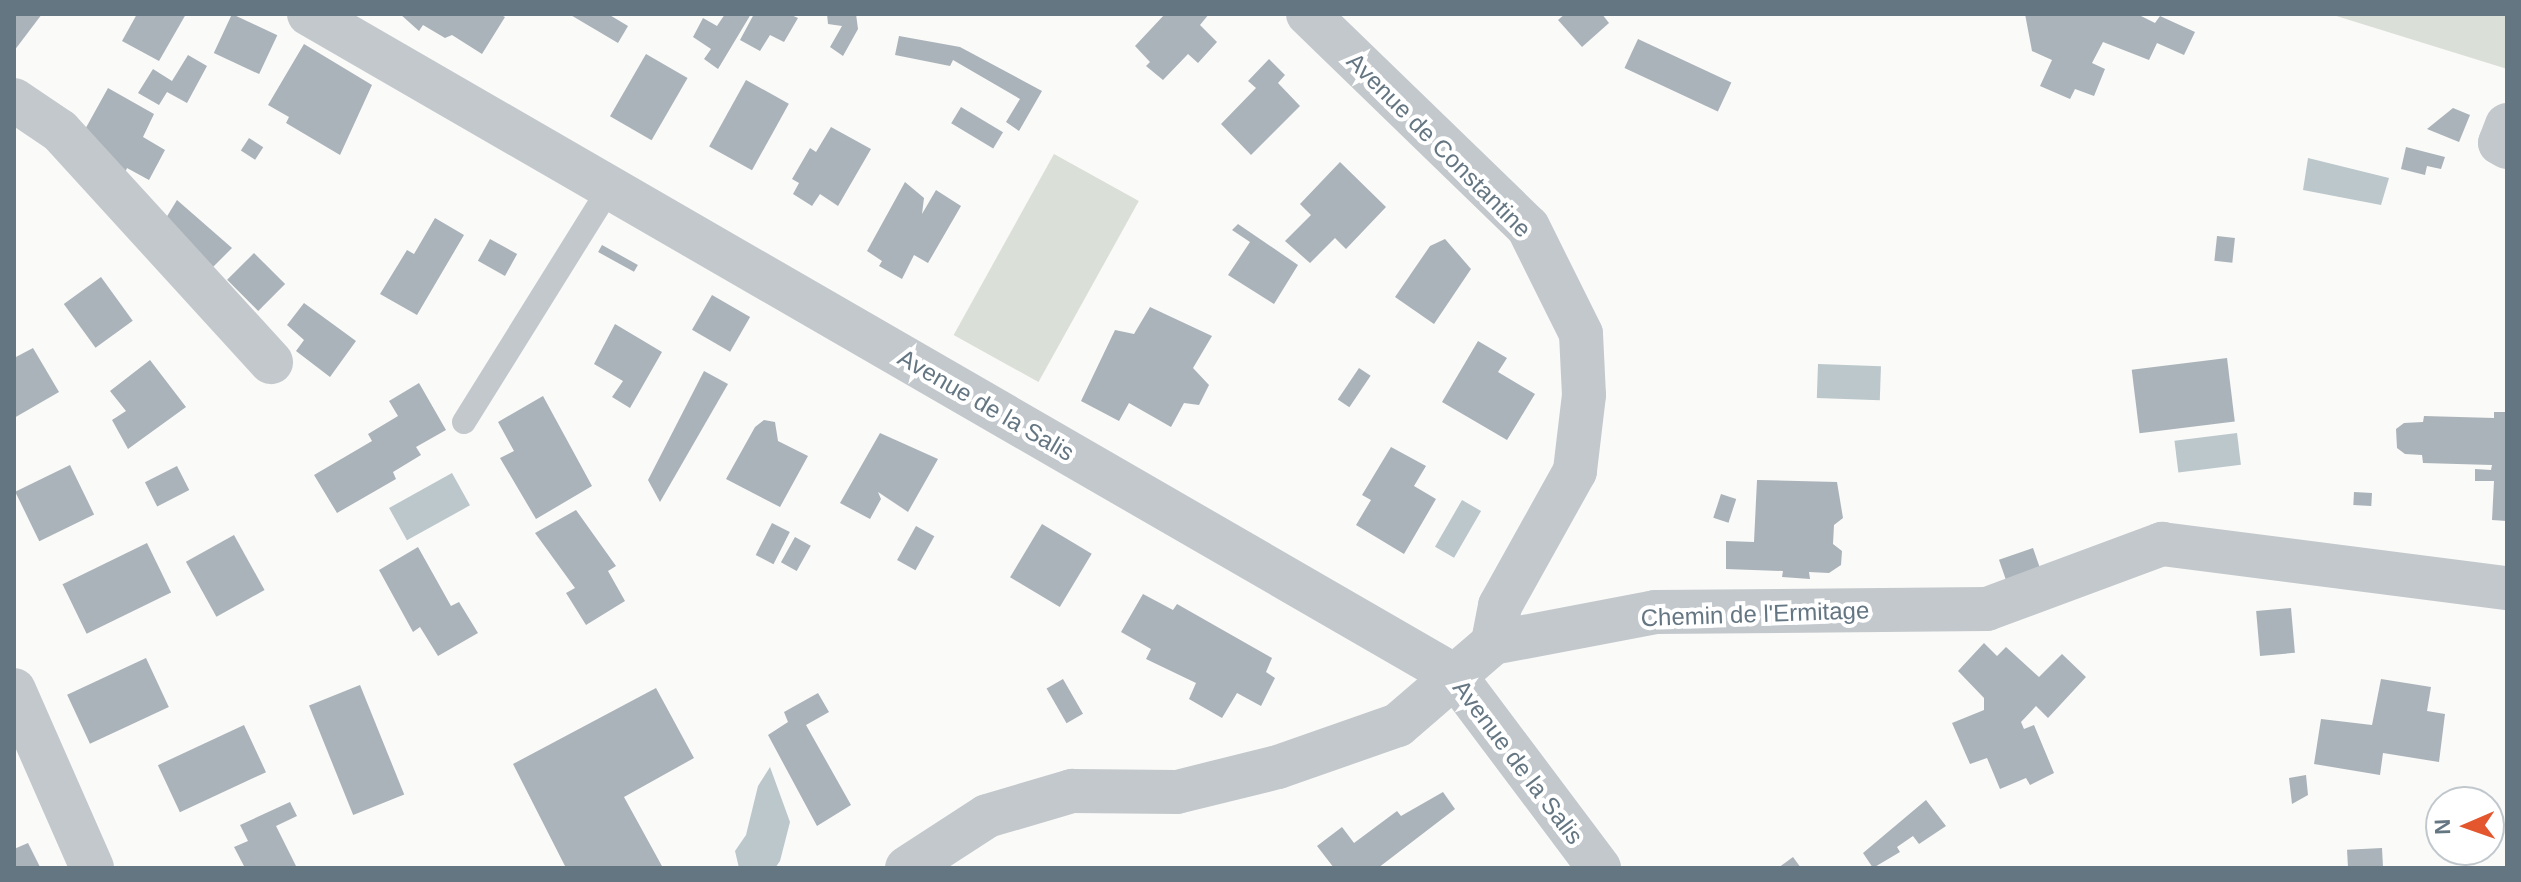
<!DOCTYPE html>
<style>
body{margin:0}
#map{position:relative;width:2521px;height:882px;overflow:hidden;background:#fafaf8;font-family:Arial,sans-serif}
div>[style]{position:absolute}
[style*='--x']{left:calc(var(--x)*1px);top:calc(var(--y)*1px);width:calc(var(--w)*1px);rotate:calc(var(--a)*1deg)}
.green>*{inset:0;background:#dadfd7;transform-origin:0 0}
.water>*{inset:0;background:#bbc7cb;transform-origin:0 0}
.building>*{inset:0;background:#aab3b9;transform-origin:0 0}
.lane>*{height:24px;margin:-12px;padding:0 12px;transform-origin:12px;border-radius:12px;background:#c3c8cc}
.street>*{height:44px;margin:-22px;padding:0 22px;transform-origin:22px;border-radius:22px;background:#c3c8cc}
span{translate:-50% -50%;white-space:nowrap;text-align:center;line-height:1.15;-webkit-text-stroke:8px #fff;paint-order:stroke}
.street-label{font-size:24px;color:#657683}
.frame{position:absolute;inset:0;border:16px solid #657683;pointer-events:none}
.north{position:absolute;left:2425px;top:786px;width:80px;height:80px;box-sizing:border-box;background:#fff;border:2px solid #c1c8cd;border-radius:50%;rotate:268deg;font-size:22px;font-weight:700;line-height:32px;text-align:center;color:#657683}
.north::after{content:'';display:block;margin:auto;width:28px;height:36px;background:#e4572e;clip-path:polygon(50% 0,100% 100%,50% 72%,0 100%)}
</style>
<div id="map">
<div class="green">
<i style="clip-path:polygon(2330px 14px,2507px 14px,2507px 69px,2504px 68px)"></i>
<i style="left:1054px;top:154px;width:97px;height:207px;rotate:29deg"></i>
</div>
<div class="water">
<i style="clip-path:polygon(2308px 158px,2389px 178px,2381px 205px,2303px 190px)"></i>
<i style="left:1818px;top:364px;width:63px;height:34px;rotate:2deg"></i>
<i style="left:2237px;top:433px;width:32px;height:63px;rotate:83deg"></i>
<i style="left:452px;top:473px;width:37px;height:72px;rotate:61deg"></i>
<i style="left:1462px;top:500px;width:22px;height:54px;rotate:30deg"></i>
<i style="clip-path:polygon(770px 767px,790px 822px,780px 861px,775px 868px,739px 868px,735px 851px,746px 835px,758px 786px)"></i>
</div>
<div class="building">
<i style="clip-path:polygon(14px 14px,42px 14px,14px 51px)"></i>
<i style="clip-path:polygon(137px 14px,186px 14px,159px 61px,122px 41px)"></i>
<i style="left:232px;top:14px;width:50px;height:43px;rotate:25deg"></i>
<i style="clip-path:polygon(400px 14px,499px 14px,505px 17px,482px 54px,452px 35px,445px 38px,423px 25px,419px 31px)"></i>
<i style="clip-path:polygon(569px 14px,608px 14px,628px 26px,618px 43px)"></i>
<i style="clip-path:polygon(725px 14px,751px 14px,718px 69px,704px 59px,711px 49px,693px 37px,703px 18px,717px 26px)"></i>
<i style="clip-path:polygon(754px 14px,789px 14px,798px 18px,784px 42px,770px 35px,760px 51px,740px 40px)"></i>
<i style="clip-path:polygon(827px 14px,856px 14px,858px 29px,843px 56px,830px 47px,842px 26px,828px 24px)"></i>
<i style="clip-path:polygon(1165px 14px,1209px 14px,1200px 25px,1217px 42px,1198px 63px,1188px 54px,1163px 80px,1146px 66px,1150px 62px,1135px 46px)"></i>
<i style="clip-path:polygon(1565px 14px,1602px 14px,1609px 23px,1582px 47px,1558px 20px)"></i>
<i style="clip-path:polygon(2025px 14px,2137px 14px,2155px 23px,2160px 16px,2195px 32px,2184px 55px,2157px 43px,2149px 60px,2103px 42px,2092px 63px,2105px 69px,2094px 96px,2075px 89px,2070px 99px,2040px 86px,2052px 60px,2032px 51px)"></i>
<i style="clip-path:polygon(899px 36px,960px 47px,1042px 91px,1019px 131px,1006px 122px,1020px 99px,953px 60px,950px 66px,895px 55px)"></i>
<i style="left:1638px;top:39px;width:103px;height:32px;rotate:25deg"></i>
<i style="clip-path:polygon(304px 44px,372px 85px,340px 155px,286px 123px,289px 117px,268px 105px)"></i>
<i style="left:646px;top:54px;width:48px;height:72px;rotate:30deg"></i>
<i style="clip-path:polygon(188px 55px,207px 66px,187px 103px,167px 92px,159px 105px,138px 93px,153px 69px,172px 81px)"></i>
<i style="clip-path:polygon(1269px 59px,1285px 75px,1278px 83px,1300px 106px,1251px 155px,1221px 124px,1256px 88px,1248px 81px)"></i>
<i style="left:746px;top:80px;width:49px;height:76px;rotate:29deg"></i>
<i style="clip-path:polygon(108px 88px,154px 114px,143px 137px,165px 150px,149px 180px,127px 168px,124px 175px,83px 133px)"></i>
<i style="left:961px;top:107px;width:49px;height:19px;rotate:31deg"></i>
<i style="clip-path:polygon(2453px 108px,2470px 115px,2459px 142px,2427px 129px)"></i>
<i style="clip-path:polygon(831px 127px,871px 149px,838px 206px,820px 194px,812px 206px,793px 194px,799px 183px,792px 179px,810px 148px,816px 152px)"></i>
<i style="left:249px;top:138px;width:17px;height:15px;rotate:33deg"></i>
<i style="clip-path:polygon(2406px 147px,2445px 157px,2441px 169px,2427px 166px,2425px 175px,2401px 169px)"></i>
<i style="clip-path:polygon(1340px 162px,1386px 207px,1346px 249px,1335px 238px,1310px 263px,1285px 241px,1311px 215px,1300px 204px)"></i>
<i style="clip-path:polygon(905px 182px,924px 198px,922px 214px,936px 190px,961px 206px,928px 263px,914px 255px,902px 279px,879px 266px,882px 261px,867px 251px)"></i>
<i style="clip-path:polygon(177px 200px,232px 248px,213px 267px,166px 218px)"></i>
<i style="clip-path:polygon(435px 218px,464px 235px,417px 315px,380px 294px,407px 250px,414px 254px)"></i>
<i style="clip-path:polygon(1238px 224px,1298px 265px,1274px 304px,1228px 275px,1250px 242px,1232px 230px)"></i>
<i style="left:2217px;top:236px;width:18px;height:25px;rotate:6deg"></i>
<i style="left:490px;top:239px;width:31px;height:25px;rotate:29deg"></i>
<i style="clip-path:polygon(1445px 239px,1471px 269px,1434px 324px,1395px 297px,1430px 246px)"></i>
<i style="left:602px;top:245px;width:41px;height:8px;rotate:29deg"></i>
<i style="left:254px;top:253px;width:44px;height:38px;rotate:45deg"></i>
<i style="left:101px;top:277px;width:54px;height:46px;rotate:54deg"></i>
<i style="left:712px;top:295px;width:44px;height:40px;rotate:30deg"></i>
<i style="clip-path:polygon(304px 303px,356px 341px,330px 377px,296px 351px,304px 340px,287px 325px)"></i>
<i style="clip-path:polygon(1150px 307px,1212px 336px,1193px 368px,1209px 385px,1199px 405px,1184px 403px,1171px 427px,1129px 403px,1119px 421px,1081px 401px,1115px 330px,1134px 334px)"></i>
<i style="clip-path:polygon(615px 324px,662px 352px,630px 408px,612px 397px,623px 381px,594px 364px)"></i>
<i style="clip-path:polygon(1478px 341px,1507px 358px,1498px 372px,1535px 394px,1507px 440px,1442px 402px)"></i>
<i style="clip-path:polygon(33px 348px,59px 392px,14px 418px,14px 358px)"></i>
<i style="left:2227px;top:358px;width:64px;height:96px;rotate:83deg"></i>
<i style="clip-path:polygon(150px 360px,186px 407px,128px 449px,112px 420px,126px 411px,110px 391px)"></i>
<i style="left:1359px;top:368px;width:14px;height:38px;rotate:34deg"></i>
<i style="clip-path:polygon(704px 371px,728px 384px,660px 502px,648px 480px)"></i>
<i style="clip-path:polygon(419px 383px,446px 430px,416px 447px,421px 455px,393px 472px,396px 479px,337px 513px,314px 475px,372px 441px,368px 434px,398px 416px,389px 401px)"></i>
<i style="clip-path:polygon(543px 396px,592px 486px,536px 519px,500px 458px,514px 451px,498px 422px)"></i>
<i style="clip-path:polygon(2494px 412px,2507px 412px,2507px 521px,2492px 520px,2494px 481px,2475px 481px,2475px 469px,2491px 470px,2492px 465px,2423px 463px,2422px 455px,2405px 454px,2397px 448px,2396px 429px,2404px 423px,2423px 422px,2424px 416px,2494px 418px)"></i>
<i style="clip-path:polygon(764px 420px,775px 422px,778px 441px,808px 456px,780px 507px,726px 479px,755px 427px)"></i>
<i style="clip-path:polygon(880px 433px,938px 459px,908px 512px,878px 492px,881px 499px,870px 519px,840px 503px)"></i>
<i style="clip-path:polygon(1391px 447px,1426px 466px,1414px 486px,1436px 499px,1404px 554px,1356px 525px,1371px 500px,1362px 495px)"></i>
<i style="left:70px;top:465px;width:55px;height:61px;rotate:64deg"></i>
<i style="left:177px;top:466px;width:27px;height:36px;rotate:63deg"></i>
<i style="clip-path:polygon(1757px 480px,1837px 482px,1843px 518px,1834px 525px,1833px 544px,1842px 551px,1841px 565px,1829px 573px,1809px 572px,1810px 579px,1782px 577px,1783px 571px,1726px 569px,1726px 541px,1754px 542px)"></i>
<i style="left:2354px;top:492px;width:18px;height:13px;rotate:3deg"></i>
<i style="left:1721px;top:494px;width:16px;height:25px;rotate:18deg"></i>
<i style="clip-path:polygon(576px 510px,616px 566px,608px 571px,625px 601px,586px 625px,566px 593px,575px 588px,535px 533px)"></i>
<i style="left:772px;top:523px;width:20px;height:36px;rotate:27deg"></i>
<i style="left:1042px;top:524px;width:58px;height:62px;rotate:31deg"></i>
<i style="left:916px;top:526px;width:21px;height:39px;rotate:29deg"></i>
<i style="left:234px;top:535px;width:63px;height:55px;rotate:61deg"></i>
<i style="left:795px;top:537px;width:18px;height:29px;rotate:29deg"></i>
<i style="left:147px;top:543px;width:55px;height:94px;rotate:64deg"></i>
<i style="clip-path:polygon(418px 547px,451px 606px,459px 602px,478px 633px,438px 656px,420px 627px,413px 632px,379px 570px)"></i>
<i style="left:2033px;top:548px;width:21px;height:36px;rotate:71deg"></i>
<i style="clip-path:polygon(1143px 594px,1173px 610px,1177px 604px,1272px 658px,1266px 672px,1275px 678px,1261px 706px,1237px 693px,1222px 718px,1189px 699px,1196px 683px,1146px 659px,1151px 649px,1121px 632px)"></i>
<i style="left:2291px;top:608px;width:45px;height:35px;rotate:85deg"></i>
<i style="clip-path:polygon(1984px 643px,1997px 656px,2006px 647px,2039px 677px,2062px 654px,2086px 677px,2048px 718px,2036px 706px,2021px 722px,2024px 729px,2034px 725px,2054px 773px,2030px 785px,2026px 778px,2000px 789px,1987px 758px,1970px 764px,1952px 723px,1984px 710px,1984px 698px,1958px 671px)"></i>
<i style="left:146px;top:658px;width:54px;height:87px;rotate:65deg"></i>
<i style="left:1063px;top:679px;width:40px;height:19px;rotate:60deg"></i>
<i style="clip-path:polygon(2381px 679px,2431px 687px,2427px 711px,2445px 714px,2439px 762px,2383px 753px,2380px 775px,2314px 764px,2321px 719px,2372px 725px)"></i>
<i style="left:360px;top:685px;width:118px;height:55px;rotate:68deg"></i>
<i style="clip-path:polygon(656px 688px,694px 758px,624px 797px,663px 868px,566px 868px,513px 764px)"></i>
<i style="clip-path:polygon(818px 693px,829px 712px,806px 725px,851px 805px,817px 826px,768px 735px,788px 722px,784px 712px)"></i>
<i style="left:244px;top:725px;width:52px;height:95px;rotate:65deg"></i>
<i style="clip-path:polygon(2306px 775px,2308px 795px,2292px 804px,2289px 778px)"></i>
<i style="clip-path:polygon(1443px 792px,1455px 809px,1378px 868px,1334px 868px,1317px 846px,1342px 827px,1354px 843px,1397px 811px,1401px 816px)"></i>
<i style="clip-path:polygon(1926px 800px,1946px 826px,1919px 844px,1913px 836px,1897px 847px,1900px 852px,1873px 868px,1863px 853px)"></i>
<i style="clip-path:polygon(290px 802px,297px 816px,276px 826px,297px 868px,245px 868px,234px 847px,248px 841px,240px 825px)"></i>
<i style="clip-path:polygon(28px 843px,40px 867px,14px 868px,14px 849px)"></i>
<i style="left:2382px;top:848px;width:20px;height:35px;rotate:87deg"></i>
<i style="clip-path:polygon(1793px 857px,1801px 868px,1778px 868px)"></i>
</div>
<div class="lane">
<i style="--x:464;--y:422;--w:277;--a:-58.1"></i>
</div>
<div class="street">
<i style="--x:309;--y:14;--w:1323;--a:30.01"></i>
<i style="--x:1455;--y:676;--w:240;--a:53.1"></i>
<i style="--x:1308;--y:14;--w:306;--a:44.1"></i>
<i style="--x:1528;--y:227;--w:119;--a:63.6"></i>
<i style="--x:1581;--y:334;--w:61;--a:87.2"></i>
<i style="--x:1584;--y:395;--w:77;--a:96.8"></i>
<i style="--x:1575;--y:471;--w:154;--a:119.1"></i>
<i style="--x:1500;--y:606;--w:38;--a:101"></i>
<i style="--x:14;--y:100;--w:55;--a:34"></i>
<i style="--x:60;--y:131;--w:313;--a:47.6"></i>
<i style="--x:2507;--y:125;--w:19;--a:111"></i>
<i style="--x:2500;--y:143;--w:8;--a:30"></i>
<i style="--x:14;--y:690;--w:194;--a:66.3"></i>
<i style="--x:907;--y:868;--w:95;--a:-33"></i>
<i style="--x:987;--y:816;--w:89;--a:-16.4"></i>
<i style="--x:1072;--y:791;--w:105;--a:0.5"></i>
<i style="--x:1177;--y:792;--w:104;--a:-13.9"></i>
<i style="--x:1278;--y:767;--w:127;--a:-19.3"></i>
<i style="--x:1398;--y:725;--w:125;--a:-40.8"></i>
<i style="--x:1493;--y:643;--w:165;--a:-10.8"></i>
<i style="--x:1655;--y:612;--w:332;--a:-0.5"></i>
<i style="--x:1987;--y:609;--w:187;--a:-20.4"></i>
<i style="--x:2162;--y:544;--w:348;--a:7.3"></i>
</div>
<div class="street-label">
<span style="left:1439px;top:145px;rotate:45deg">Avenue de Constantine</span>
<span style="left:986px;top:405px;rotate:30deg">Avenue de la Salis</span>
<span style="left:1755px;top:614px;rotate:-2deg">Chemin de l'Ermitage</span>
<span style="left:1518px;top:762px;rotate:53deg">Avenue de la Salis</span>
</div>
<div class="frame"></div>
<div class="north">N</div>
</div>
